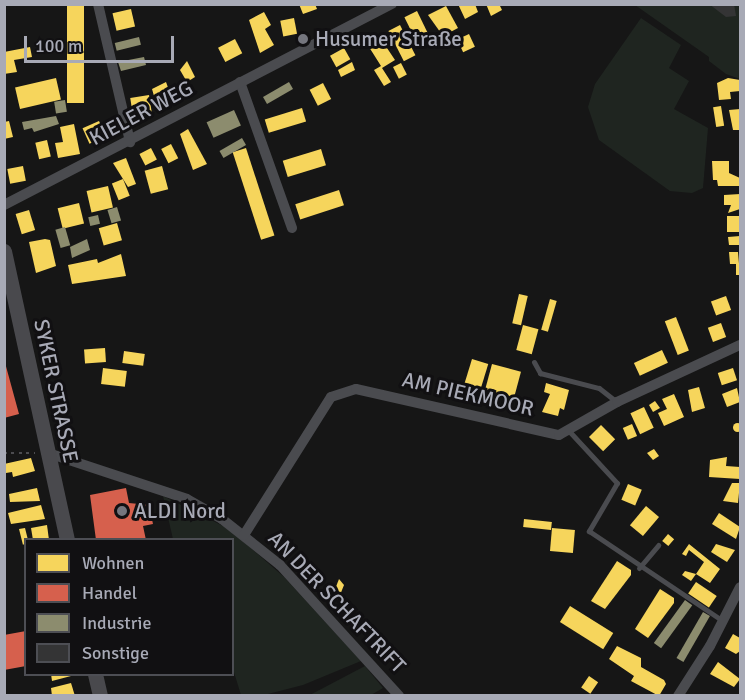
<!DOCTYPE html>
<meta charset="utf-8">
<style>
body{margin:0}
#map{position:relative;width:745px;height:700px;overflow:hidden;background:#161616;font-family:Signika,sans-serif}
div>[style]{position:absolute}
[style*='--x']{left:calc(var(--x)*1px);top:calc(var(--y)*1px);width:calc(var(--w)*1px);rotate:calc(var(--a)*1deg)}
.green>*{inset:0;background:#1f2520}
.homes>*{inset:0;background:#f6d55c;transform-origin:0 0}
.round{border-radius:50%}
.shops>*{inset:0;background:#d6604d}
.industry>*{inset:0;background:#8c8c6e;transform-origin:0 0}
.building>*{inset:0;background:#343435}
.path>*{height:1.5px;margin-top:-0.75px;transform-origin:0;background:repeating-linear-gradient(90deg,#4c4c50 0 3px,transparent 0 7.5px)}
.lane>*{height:5px;margin:-2.5px;padding:0 2.5px;transform-origin:2.5px;border-radius:2.5px;background:#4a4b4f}
.street>*{height:10px;margin:-5px;padding:0 5px;transform-origin:5px;border-radius:5px;background:#4a4b4f}
.secondary>*{height:15px;margin:-7.5px;padding:0 7.5px;transform-origin:7.5px;border-radius:7.5px;background:#49494d}
.dots>*{width:16px;height:16px;translate:-50% -50%;box-sizing:border-box;border:3px solid #111012;border-radius:50%}
span{translate:-50% -50%;white-space:nowrap;text-align:center;line-height:1.15;-webkit-text-stroke:6px #111012;paint-order:stroke}
.poi-label{font-size:21px;color:#a8aab6}
.left{translate:0 -50%;text-align:left}
.street-label{font-size:21px;color:#a8aab6}
.frame{position:absolute;inset:0;border:6px solid #a8aab6;pointer-events:none}
.legend{position:absolute;left:24px;top:538px;width:210px;height:138px;box-sizing:border-box;background:#111012;border:2px solid #4d4e54;margin:0;padding:8px 10px;list-style:none;font-size:18px;color:#a8aab6}
.legend li{display:flex;align-items:center;gap:12px;height:30px}
.legend b{width:30px;border:2px solid #4d4e54}
.scale{position:absolute;left:24px;top:36px;width:150px;height:27px;box-sizing:border-box;border:3px solid #a8aab6;border-top:0;padding-left:8px;font-size:18px;line-height:21px;white-space:nowrap;color:#a8aab6;-webkit-text-stroke:4px #111012;paint-order:stroke}
</style>
<div id="map">
<div class="green">
<i style="clip-path:polygon(635px 5px,740px 5px,740px 79px,726px 74px,709px 61px,709px 57px)"></i>
<i style="clip-path:polygon(641px 18px,681px 45px,669px 68px,689px 81px,674px 109px,708px 128px,703px 188px,692px 193px,670px 191px,599px 140px,588px 107px,595px 84px)"></i>
<i style="clip-path:polygon(163px 496px,223px 526px,251px 548px,284px 577px,361px 661px,303px 685px,264px 695px,241px 695px,233px 669px,232px 540px,173px 539px)"></i>
<i style="clip-path:polygon(365px 666px,383px 688px,371px 695px,308px 696px)"></i>
</div>
<div class="homes">
<i style="left:67px;top:4px;width:17px;height:99px"></i>
<i style="clip-path:polygon(299px 4px,315px 4px,317px 9px,303px 14px)"></i>
<i style="clip-path:polygon(458px 4px,475px 4px,478px 12px,465px 19px)"></i>
<i style="clip-path:polygon(486px 4px,499px 4px,502px 10px,491px 16px)"></i>
<i style="clip-path:polygon(446px 6px,458px 28px,443px 36px,428px 15px)"></i>
<i style="left:131px;top:9px;width:18px;height:19px;rotate:77deg"></i>
<i style="left:417px;top:11px;width:25px;height:14px;rotate:64deg"></i>
<i style="clip-path:polygon(264px 12px,271px 25px,265px 29px,274px 45px,260px 53px,249px 20px)"></i>
<i style="left:294px;top:18px;width:16px;height:14px;rotate:79deg"></i>
<i style="left:400px;top:25px;width:34px;height:13px;rotate:63deg"></i>
<i style="left:469px;top:34px;width:14px;height:13px;rotate:65deg"></i>
<i style="left:235px;top:39px;width:16px;height:19px;rotate:63deg"></i>
<i style="clip-path:polygon(381px 39px,395px 60px,382px 68px,391px 82px,384px 86px,374px 70px,381px 66px,369px 47px)"></i>
<i style="clip-path:polygon(30px 47px,32px 57px,14px 60px,17px 72px,4px 74px,4px 52px)"></i>
<i style="left:344px;top:48px;width:13px;height:16px;rotate:61deg"></i>
<i style="clip-path:polygon(187px 61px,195px 77px,187px 82px,180px 70px)"></i>
<i style="clip-path:polygon(352px 62px,355px 70px,341px 77px,338px 70px)"></i>
<i style="left:401px;top:63px;width:13px;height:9px;rotate:63deg"></i>
<i style="left:56px;top:78px;width:22px;height:42px;rotate:77deg"></i>
<i style="clip-path:polygon(728px 78px,740px 80px,740px 91px,730px 92px,731px 99px,719px 100px,717px 83px)"></i>
<i style="clip-path:polygon(166px 82px,170px 93px,165px 96px,167px 107px,158px 110px,152px 89px)"></i>
<i style="left:323px;top:83px;width:18px;height:15px;rotate:63deg"></i>
<i style="left:149px;top:95px;width:18px;height:19px;rotate:81deg"></i>
<i style="left:721px;top:106px;width:20px;height:8px;rotate:81deg"></i>
<i style="left:302px;top:108px;width:14px;height:39px;rotate:73deg"></i>
<i style="clip-path:polygon(740px 109px,740px 130px,733px 130px,729px 110px)"></i>
<i style="clip-path:polygon(9px 121px,13px 137px,4px 139px,4px 122px)"></i>
<i style="left:99px;top:121px;width:17px;height:18px;rotate:66deg"></i>
<i style="clip-path:polygon(74px 124px,80px 154px,58px 158px,55px 143px,63px 142px,60px 127px)"></i>
<i style="clip-path:polygon(188px 129px,207px 164px,193px 170px,180px 134px)"></i>
<i style="left:47px;top:140px;width:17px;height:12px;rotate:77deg"></i>
<i style="left:171px;top:144px;width:16px;height:11px;rotate:63deg"></i>
<i style="left:151px;top:148px;width:13px;height:13px;rotate:63deg"></i>
<i style="left:246px;top:148px;width:92px;height:14px;rotate:72deg"></i>
<i style="left:321px;top:149px;width:17px;height:40px;rotate:73deg"></i>
<i style="clip-path:polygon(126px 158px,136px 184px,128px 187px,113px 163px)"></i>
<i style="clip-path:polygon(712px 161px,729px 161px,729px 173px,740px 178px,740px 186px,718px 186px,717px 180px,713px 180px)"></i>
<i style="left:23px;top:166px;width:15px;height:16px;rotate:79deg"></i>
<i style="left:162px;top:166px;width:24px;height:18px;rotate:75deg"></i>
<i style="left:123px;top:179px;width:18px;height:12px;rotate:68deg"></i>
<i style="left:108px;top:186px;width:22px;height:22px;rotate:77deg"></i>
<i style="left:339px;top:190px;width:16px;height:46px;rotate:72deg"></i>
<i style="clip-path:polygon(740px 194px,740px 209px,728px 213px,731px 205px,724px 205px,724px 195px)"></i>
<i style="left:79px;top:203px;width:21px;height:22px;rotate:76deg"></i>
<i style="left:29px;top:210px;width:21px;height:14px;rotate:73deg"></i>
<i style="left:727px;top:216px;width:13px;height:16px"></i>
<i style="left:117px;top:223px;width:18px;height:19px;rotate:74deg"></i>
<i style="clip-path:polygon(740px 236px,740px 245px,729px 245px,728px 237px)"></i>
<i style="clip-path:polygon(45px 239px,50px 240px,56px 266px,36px 273px,29px 242px)"></i>
<i style="clip-path:polygon(729px 252px,738px 252px,740px 275px,736px 275px,736px 264px,730px 264px)"></i>
<i style="clip-path:polygon(121px 254px,126px 276px,72px 284px,68px 265px,97px 259px,98px 263px)"></i>
<i style="left:519px;top:294px;width:9px;height:30px;rotate:13deg"></i>
<i style="left:726px;top:296px;width:15px;height:16px;rotate:70deg"></i>
<i style="left:550px;top:299px;width:7px;height:32px;rotate:16deg"></i>
<i style="left:676px;top:317px;width:36px;height:12px;rotate:69deg"></i>
<i style="left:721px;top:323px;width:15px;height:14px;rotate:70deg"></i>
<i style="left:523px;top:325px;width:16px;height:26px;rotate:15deg"></i>
<i style="left:105px;top:348px;width:14px;height:21px;rotate:86deg"></i>
<i style="left:662px;top:350px;width:14px;height:31px;rotate:65deg"></i>
<i style="left:124px;top:351px;width:21px;height:12px;rotate:8deg"></i>
<i style="left:472px;top:359px;width:17px;height:28px;rotate:17deg"></i>
<i style="left:492px;top:364px;width:30px;height:28px;rotate:15deg"></i>
<i style="left:103px;top:368px;width:24px;height:16px;rotate:7deg"></i>
<i style="left:733px;top:368px;width:13px;height:16px;rotate:72deg"></i>
<i style="clip-path:polygon(546px 383px,569px 390px,564px 410px,560px 408px,558px 416px,542px 412px,550px 394px,544px 392px)"></i>
<i style="clip-path:polygon(699px 387px,705px 408px,692px 412px,688px 390px)"></i>
<i style="clip-path:polygon(737px 388px,740px 402px,727px 407px,722px 394px)"></i>
<i style="clip-path:polygon(674px 394px,684px 417px,664px 426px,658px 413px,667px 409px,662px 399px)"></i>
<i style="clip-path:polygon(655px 401px,660px 408px,653px 412px,649px 405px)"></i>
<i style="left:644px;top:407px;width:23px;height:15px;rotate:65deg"></i>
<i class="round" style="left:732.5px;top:422.5px;width:9px;height:9px"></i>
<i style="left:632px;top:424px;width:13px;height:10px;rotate:67deg"></i>
<i style="left:601px;top:425px;width:20px;height:17px;rotate:45deg"></i>
<i style="clip-path:polygon(654px 449px,659px 456px,653px 460px,647px 453px)"></i>
<i style="clip-path:polygon(727px 457px,726px 466px,740px 467px,740px 479px,709px 477px,710px 460px)"></i>
<i style="clip-path:polygon(31px 458px,35px 471px,13px 477px,12px 472px,6px 473px,4px 464px)"></i>
<i style="clip-path:polygon(740px 483px,738px 503px,723px 501px,732px 483px)"></i>
<i style="left:628px;top:484px;width:15px;height:17px;rotate:23deg"></i>
<i style="clip-path:polygon(37px 488px,40px 501px,10px 502px,9px 494px)"></i>
<i style="clip-path:polygon(41px 505px,45px 519px,11px 524px,8px 513px)"></i>
<i style="left:646px;top:506px;width:17px;height:25px;rotate:40deg"></i>
<i style="clip-path:polygon(719px 513px,740px 527px,736px 539px,712px 524px)"></i>
<i style="left:524px;top:519px;width:28px;height:8px;rotate:6deg"></i>
<i style="clip-path:polygon(47px 525px,49px 540px,33px 540px,31px 528px)"></i>
<i style="clip-path:polygon(25px 528px,28px 540px,23px 545px,19px 529px)"></i>
<i style="left:552px;top:528px;width:23px;height:23px;rotate:5deg"></i>
<i style="left:668px;top:534px;width:8px;height:9px;rotate:40deg"></i>
<i style="clip-path:polygon(689px 544px,720px 569px,710px 583px,696px 574px,704px 562px,689px 550px,686px 556px,682px 554px)"></i>
<i style="clip-path:polygon(716px 544px,735px 550px,727px 562px,711px 552px)"></i>
<i style="clip-path:polygon(617px 561px,631px 570px,631px 575px,605px 609px,591px 601px)"></i>
<i style="clip-path:polygon(685px 571px,696px 574px,691px 581px,682px 575px)"></i>
<i style="clip-path:polygon(339px 579px,344px 585px,338px 600px,332px 597px)"></i>
<i style="left:696px;top:582px;width:25px;height:14px;rotate:34deg"></i>
<i style="clip-path:polygon(660px 589px,674px 598px,674px 603px,648px 638px,635px 629px)"></i>
<i style="left:570px;top:606px;width:51px;height:19px;rotate:32deg"></i>
<i style="clip-path:polygon(733px 634px,740px 638px,740px 651px,736px 654px,725px 648px)"></i>
<i style="clip-path:polygon(617px 646px,641px 658px,641px 667px,664px 680px,666px 684px,659px 696px,631px 681px,634px 676px,609px 659px)"></i>
<i style="clip-path:polygon(718px 662px,740px 679px,734px 687px,710px 674px)"></i>
<i style="clip-path:polygon(51px 674px,71px 674px,71px 676px,52px 681px)"></i>
<i style="left:589px;top:676px;width:11px;height:14px;rotate:34deg"></i>
<i style="clip-path:polygon(71px 683px,75px 696px,52px 696px,51px 688px)"></i>
</div>
<div class="shops">
<i style="clip-path:polygon(4px 359px,19px 414px,4px 418px)"></i>
<i style="clip-path:polygon(126px 488px,129px 503px,149px 505px,153px 524px,143px 526px,146px 540px,96px 540px,90px 495px)"></i>
<i style="clip-path:polygon(26px 631px,26px 666px,4px 670px,4px 635px)"></i>
</div>
<div class="industry">
<i style="left:139px;top:37px;width:8px;height:25px;rotate:76deg"></i>
<i style="clip-path:polygon(144px 57px,146px 65px,121px 71px,118px 62px)"></i>
<i style="left:289px;top:82px;width:8px;height:30px;rotate:60deg"></i>
<i style="left:65px;top:100px;width:12px;height:11px;rotate:81deg"></i>
<i style="left:234px;top:110px;width:17px;height:30px;rotate:66deg"></i>
<i style="clip-path:polygon(56px 116px,59px 124px,34px 132px,32px 128px,24px 130px,22px 122px)"></i>
<i style="left:242px;top:138px;width:8px;height:26px;rotate:60deg"></i>
<i style="left:117px;top:207px;width:14px;height:10px;rotate:73deg"></i>
<i style="left:98px;top:215px;width:9px;height:10px;rotate:77deg"></i>
<i style="left:65px;top:227px;width:19px;height:10px;rotate:74deg"></i>
<i style="clip-path:polygon(87px 239px,90px 250px,72px 258px,70px 247px)"></i>
<i style="left:685px;top:600px;width:9px;height:53px;rotate:36deg"></i>
<i style="left:703px;top:612px;width:8px;height:53px;rotate:30deg"></i>
</div>
<div class="building">
<i style="clip-path:polygon(709px 4px,734px 4px,736px 16px,726px 17px)"></i>
</div>
<div class="path">
<i style="--x:4;--y:453;--w:31;--a:0"></i>
</div>
<div class="lane">
<i style="--x:534;--y:362;--w:13;--a:61"></i>
<i style="--x:540;--y:373;--w:61;--a:14.3"></i>
<i style="--x:599;--y:388;--w:23;--a:38"></i>
<i style="--x:569;--y:431;--w:71;--a:47.3"></i>
<i style="--x:617;--y:483;--w:56;--a:120.3"></i>
<i style="--x:589;--y:531;--w:161;--a:33.9"></i>
<i style="--x:639;--y:568;--w:30;--a:-50"></i>
</div>
<div class="street">
<i style="--x:98;--y:4;--w:142;--a:76.9"></i>
<i style="--x:240;--y:82;--w:155;--a:70.4"></i>
<i style="--x:4;--y:205;--w:437;--a:-27.4"></i>
<i style="--x:48;--y:453;--w:146;--a:18.3"></i>
<i style="--x:187;--y:499;--w:40;--a:29.7"></i>
<i style="--x:222;--y:519;--w:74;--a:38.4"></i>
<i style="--x:280;--y:565;--w:177;--a:47.7"></i>
<i style="--x:244;--y:535;--w:163;--a:-57.8"></i>
<i style="--x:331;--y:397;--w:26;--a:-18"></i>
<i style="--x:356;--y:389;--w:208;--a:12.8"></i>
<i style="--x:559;--y:435;--w:67;--a:-29.6"></i>
<i style="--x:617;--y:402;--w:136;--a:-24.9"></i>
<i style="--x:678;--y:696;--w:59;--a:-57.4"></i>
<i style="--x:710;--y:646;--w:66;--a:-63"></i>
</div>
<div class="secondary">
<i style="--x:4;--y:251;--w:296;--a:77.7"></i>
<i style="--x:95;--y:674;--w:23;--a:77"></i>
</div>
<div class="dots">
<i style="left:303px;top:39px;background:#75767e"></i>
<i style="left:122px;top:511px;background:#75767e"></i>
</div>
<div class="poi-label">
<span class="left" style="left:315px;top:39px">Husumer Straße</span>
<span class="left" style="left:134px;top:511px">ALDI Nord</span>
</div>
<div class="street-label">
<span style="left:141px;top:113px;rotate:-28deg">KIELER WEG</span>
<span style="left:56px;top:391px;rotate:78deg">SYKER STRASSE</span>
<span style="left:468px;top:394px;rotate:13deg">AM PIEKMOOR</span>
<span style="left:337px;top:602px;rotate:46deg">AN DER SCHAFTRIFT</span>
</div>
<div class="frame"></div>
<ul class="legend">
<li><b style="height:16px;background:#f6d55c"></b>Wohnen</li>
<li><b style="height:16px;background:#d6604d"></b>Handel</li>
<li><b style="height:16px;background:#8c8c6e"></b>Industrie</li>
<li><b style="height:16px;background:#343435"></b>Sonstige</li>
</ul>
<div class="scale">100 m</div>
</div>
